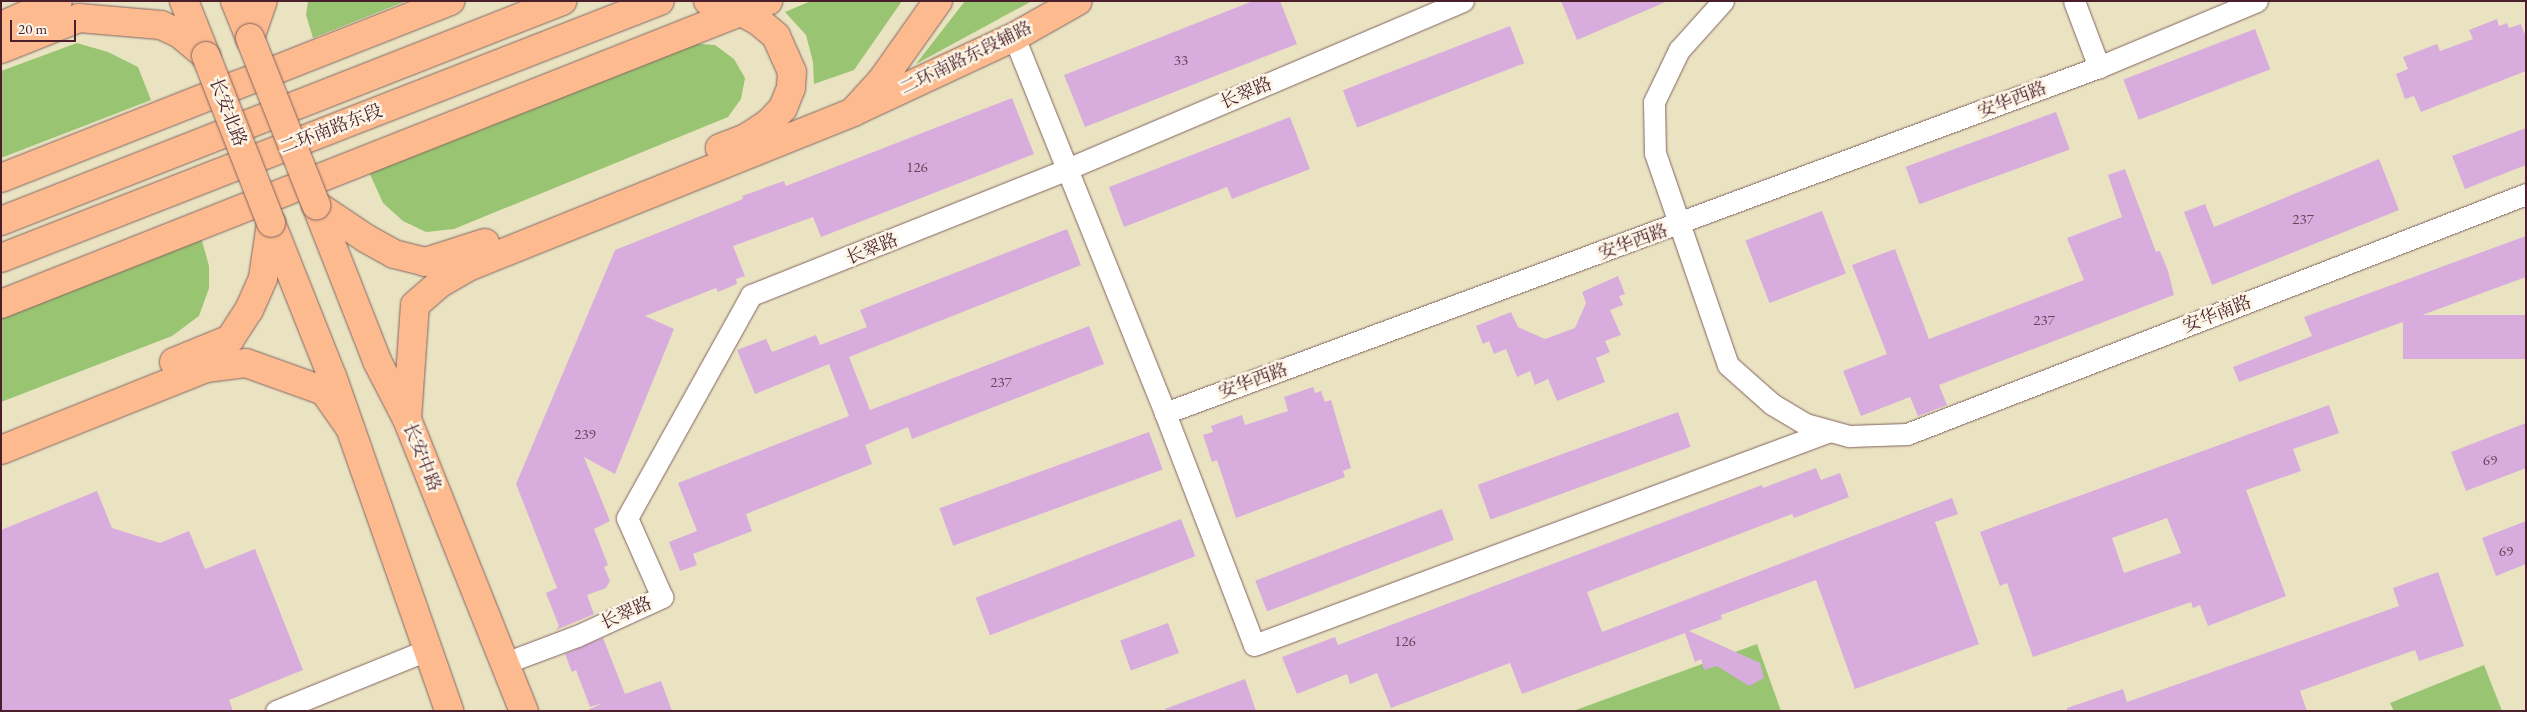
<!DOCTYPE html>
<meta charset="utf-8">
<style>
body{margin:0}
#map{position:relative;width:2527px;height:712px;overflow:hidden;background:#eae3c2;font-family:"EB Garamond","Noto Serif SC",serif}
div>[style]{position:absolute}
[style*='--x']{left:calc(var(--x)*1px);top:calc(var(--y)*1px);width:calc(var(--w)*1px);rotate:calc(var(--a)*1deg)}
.green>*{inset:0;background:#99c471}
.building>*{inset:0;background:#d8adde;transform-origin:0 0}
.roads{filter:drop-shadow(0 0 1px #826460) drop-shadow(0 0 1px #826460)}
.minor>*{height:21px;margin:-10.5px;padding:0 10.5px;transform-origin:10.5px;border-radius:10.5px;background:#fff}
.major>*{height:28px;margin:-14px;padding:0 14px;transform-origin:14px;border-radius:14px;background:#fcba8e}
.highway>*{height:28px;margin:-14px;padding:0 14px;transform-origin:14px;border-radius:14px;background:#fcba8e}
.bridges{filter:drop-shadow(0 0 1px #826460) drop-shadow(0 0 1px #826460)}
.major-bridge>*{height:28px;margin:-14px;padding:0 14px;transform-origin:14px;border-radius:14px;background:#fcba8e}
span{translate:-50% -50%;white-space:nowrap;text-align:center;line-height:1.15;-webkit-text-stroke:5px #fcf5e5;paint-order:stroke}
.number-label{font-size:15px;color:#6e4258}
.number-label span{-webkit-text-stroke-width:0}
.street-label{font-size:18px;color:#4a1f2b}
.frame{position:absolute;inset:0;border:2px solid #4a1f2b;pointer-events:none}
.scale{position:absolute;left:10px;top:20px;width:66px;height:22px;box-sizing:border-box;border:2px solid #4a1f2b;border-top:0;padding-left:6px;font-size:15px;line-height:18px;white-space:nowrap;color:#4a1f2b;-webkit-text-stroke:4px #fcf5e5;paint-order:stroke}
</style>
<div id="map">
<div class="green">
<i style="clip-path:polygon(308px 1px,406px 1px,313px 38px,306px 15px)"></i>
<i style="clip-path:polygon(811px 1px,902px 1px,854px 70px,814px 84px,813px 62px,806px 35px,785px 12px)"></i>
<i style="clip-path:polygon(965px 1px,1032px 1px,916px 64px)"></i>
<i style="clip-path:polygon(77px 43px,108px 52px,138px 67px,151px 100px,1px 158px,1px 71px)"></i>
<i style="clip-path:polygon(689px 43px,715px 45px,734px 59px,745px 78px,741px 99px,728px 117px,454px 229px,426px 232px,403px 221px,383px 203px,369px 172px)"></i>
<i style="clip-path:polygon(201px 237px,209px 266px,209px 288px,199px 316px,172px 336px,1px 402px,1px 315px)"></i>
<i style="clip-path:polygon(1757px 644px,1781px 711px,1573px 711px)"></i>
<i style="clip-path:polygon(2484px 665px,2502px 711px,2394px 711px,2390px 703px)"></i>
</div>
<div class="building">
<i style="clip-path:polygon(1253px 1px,1280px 1px,1297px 44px,1085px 127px,1064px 75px)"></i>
<i style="clip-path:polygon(1561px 1px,1668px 1px,1577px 40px)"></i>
<i style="clip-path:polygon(2497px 19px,2499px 26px,2507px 23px,2509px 28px,2521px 24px,2526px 37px,2526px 71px,2421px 112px,2414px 96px,2405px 99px,2396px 74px,2408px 69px,2403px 57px,2437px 44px,2440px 51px,2473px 39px,2469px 30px)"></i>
<i style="left:1510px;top:26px;width:40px;height:179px;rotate:69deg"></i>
<i style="left:2255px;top:29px;width:43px;height:141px;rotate:69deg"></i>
<i style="clip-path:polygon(1012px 98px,1034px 154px,821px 237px,813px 217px,733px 246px,745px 276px,736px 279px,737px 284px,718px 292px,716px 288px,645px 316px,674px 329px,615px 474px,584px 457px,610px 521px,594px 529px,608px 565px,604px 567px,610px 581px,606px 588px,587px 595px,594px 614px,556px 630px,559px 626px,546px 593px,557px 588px,516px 484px,615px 250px,743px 199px,742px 196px,784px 181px,786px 186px)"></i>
<i style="left:2056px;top:112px;width:40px;height:160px;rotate:70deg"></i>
<i style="clip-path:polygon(1290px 117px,1310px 169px,1232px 199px,1227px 187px,1124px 227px,1109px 187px)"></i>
<i style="clip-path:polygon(2526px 128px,2526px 165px,2465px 189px,2452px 156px)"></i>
<i style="clip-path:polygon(2379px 159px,2399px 210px,2212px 285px,2184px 212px,2205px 204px,2214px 227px)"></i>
<i style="clip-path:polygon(2125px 169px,2156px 252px,2160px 251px,2168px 271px,2174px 295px,1939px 385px,1947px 405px,1918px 416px,1910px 397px,1861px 416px,1843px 371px,1887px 354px,1852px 265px,1895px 249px,1929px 339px,2084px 280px,2067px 238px,2122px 217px,2108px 175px)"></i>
<i style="left:1822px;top:211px;width:67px;height:82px;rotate:69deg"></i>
<i style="clip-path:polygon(1067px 229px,1081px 265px,849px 357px,870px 410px,1089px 326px,1104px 364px,912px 439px,908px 427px,865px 445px,872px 464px,746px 514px,752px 531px,693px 554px,697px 565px,680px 571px,669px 542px,697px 531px,678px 483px,849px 416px,829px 364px,755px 394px,737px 350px,766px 339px,772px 352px,816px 335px,820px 345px,867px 327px,860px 310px)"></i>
<i style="clip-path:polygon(2526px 236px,2526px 277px,2239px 382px,2233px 367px,2312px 336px,2304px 317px)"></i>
<i style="clip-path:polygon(1618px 276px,1625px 294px,1619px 296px,1623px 305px,1610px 310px,1621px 335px,1605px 341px,1610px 352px,1596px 358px,1605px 382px,1557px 401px,1548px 379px,1535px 385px,1530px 371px,1517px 377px,1506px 349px,1494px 354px,1489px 341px,1483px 344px,1476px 326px,1511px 312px,1518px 327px,1545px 339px,1575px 328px,1586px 303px,1582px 292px)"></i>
<i style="left:2526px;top:315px;width:44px;height:123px;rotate:90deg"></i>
<i style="clip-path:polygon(1313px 387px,1315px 393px,1321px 391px,1325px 402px,1331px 400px,1351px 468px,1343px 471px,1345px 477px,1236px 518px,1217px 460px,1212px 462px,1203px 435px,1213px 432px,1211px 426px,1242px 415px,1245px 425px,1288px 411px,1284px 397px)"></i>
<i style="clip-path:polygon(evenodd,2329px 405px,2339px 433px,2293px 449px,2301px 471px,2246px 490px,2286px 596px,2208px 626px,2200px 605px,2193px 608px,2191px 602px,2033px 657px,2007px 583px,2000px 586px,1980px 532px,2329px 405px,2167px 518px,2181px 553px,2124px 573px,2112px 538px,2167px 518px)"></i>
<i style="left:1678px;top:412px;width:37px;height:213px;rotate:70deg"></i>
<i style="clip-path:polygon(2526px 423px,2526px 468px,2466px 491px,2451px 452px)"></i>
<i style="left:1149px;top:432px;width:40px;height:223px;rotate:70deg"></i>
<i style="clip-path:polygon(1816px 468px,1821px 480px,1840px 473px,1849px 497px,1794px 518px,1792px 514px,1587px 592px,1602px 632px,1952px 498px,1958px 514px,1935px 522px,1979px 644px,1855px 689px,1816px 580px,1721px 615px,1722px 619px,1689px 631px,1760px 663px,1764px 678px,1749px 686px,1717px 666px,1704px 670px,1701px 659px,1695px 662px,1685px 633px,1522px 694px,1510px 663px,1391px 708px,1377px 673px,1350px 684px,1347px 674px,1297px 694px,1282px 657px,1335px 637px,1338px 645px,1762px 485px,1763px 488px)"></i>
<i style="clip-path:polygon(97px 491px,112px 528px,160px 543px,189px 531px,205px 569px,255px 549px,303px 670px,229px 700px,233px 711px,1px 711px,1px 530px)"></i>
<i style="left:1442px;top:509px;width:33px;height:200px;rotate:69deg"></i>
<i style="left:1181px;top:519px;width:40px;height:220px;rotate:69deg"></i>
<i style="clip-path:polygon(2526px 521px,2526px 564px,2496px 576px,2482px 538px)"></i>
<i style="clip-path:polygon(2438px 572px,2464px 646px,2419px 661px,2415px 650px,2300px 691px,2307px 711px,2067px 711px,2067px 708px,2123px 689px,2127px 702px,2399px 606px,2393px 588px)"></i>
<i style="left:1168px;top:623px;width:32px;height:51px;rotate:70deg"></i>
<i style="clip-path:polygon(603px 638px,625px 694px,661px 681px,672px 711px,586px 711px,603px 703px,590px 707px,576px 670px,572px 672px,565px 654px)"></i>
<i style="clip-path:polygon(1245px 679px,1256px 711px,1166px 711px,1165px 709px)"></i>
</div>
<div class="roads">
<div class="minor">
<i style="--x:1723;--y:1;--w:66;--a:131.9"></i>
<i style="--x:1679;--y:50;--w:58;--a:115.7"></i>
<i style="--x:1654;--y:102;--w:51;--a:88.9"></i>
<i style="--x:1655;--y:153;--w:224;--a:71"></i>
<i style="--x:1728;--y:365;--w:59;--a:41.6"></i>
<i style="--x:1772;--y:404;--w:39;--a:31"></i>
<i style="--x:1805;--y:424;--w:46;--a:15.3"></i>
<i style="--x:1849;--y:436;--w:58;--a:-2"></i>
<i style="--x:1907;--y:434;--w:664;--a:-21.19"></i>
<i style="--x:2074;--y:1;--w:71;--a:69.3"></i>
<i style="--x:1014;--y:37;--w:405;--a:68.1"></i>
<i style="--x:1165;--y:413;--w:248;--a:69"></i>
<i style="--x:1254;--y:645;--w:614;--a:-20.38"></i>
<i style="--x:1165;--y:413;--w:996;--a:-20.33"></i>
<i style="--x:2099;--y:67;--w:171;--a:-22.7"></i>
<i style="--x:505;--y:663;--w:77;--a:-20.6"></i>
<i style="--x:577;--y:636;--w:94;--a:-24.6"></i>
<i style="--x:662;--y:597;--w:86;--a:-113.9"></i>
<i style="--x:627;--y:518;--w:255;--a:-60.9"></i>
<i style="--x:751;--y:295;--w:340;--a:-21.7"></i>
<i style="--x:1067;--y:169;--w:430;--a:-23"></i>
<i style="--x:276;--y:711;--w:163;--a:-22"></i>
</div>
<div class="major">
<i style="--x:184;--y:1;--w:59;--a:68.2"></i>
<i style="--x:235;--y:1;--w:40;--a:68"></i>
<i style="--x:853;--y:112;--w:178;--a:-25"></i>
<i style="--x:1014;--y:37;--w:73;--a:-29.4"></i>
<i style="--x:316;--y:205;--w:168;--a:68.6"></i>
<i style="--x:377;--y:361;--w:65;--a:62.7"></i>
<i style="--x:407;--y:419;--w:315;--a:68.2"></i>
<i style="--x:271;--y:223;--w:165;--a:68.3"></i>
<i style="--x:332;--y:376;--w:355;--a:70.7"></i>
<i style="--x:1;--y:304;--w:825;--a:-21.56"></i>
</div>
<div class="highway">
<i style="--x:708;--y:1;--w:24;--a:15"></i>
<i style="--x:731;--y:7;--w:29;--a:27"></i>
<i style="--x:757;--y:20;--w:25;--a:40"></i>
<i style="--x:776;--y:36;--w:39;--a:66"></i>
<i style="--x:792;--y:72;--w:16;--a:94"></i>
<i style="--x:791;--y:88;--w:22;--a:112"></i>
<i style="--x:783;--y:108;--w:19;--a:133"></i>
<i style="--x:770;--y:122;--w:29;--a:146"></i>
<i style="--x:746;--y:138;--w:28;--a:159"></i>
<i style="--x:1;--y:26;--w:62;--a:-23.7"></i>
<i style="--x:250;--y:38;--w:39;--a:-71"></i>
<i style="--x:1;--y:49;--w:84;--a:-21.7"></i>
<i style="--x:79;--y:18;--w:82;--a:4.9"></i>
<i style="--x:161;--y:25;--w:21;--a:25"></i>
<i style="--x:180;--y:34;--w:34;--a:40"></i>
<i style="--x:1;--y:178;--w:483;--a:-21.5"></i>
<i style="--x:316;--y:205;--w:61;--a:33.7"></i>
<i style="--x:367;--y:239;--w:31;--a:29"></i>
<i style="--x:394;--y:254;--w:32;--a:14"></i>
<i style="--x:425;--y:262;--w:63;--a:-17.6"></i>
<i style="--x:1;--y:221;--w:603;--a:-21.41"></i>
<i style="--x:1;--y:258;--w:707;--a:-21.31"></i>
<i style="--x:174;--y:362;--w:61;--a:-22.3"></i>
<i style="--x:230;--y:339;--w:35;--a:-57"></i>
<i style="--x:249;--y:310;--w:35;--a:-66"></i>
<i style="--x:263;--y:278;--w:56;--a:-81.7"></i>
<i style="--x:407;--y:419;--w:114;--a:-86"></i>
<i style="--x:415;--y:305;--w:32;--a:-41"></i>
<i style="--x:439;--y:284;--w:34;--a:-30"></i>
<i style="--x:468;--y:267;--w:415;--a:-21.9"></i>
<i style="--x:853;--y:112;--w:43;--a:-47.8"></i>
<i style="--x:882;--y:80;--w:97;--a:-54.7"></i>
<i style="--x:1;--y:450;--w:221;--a:-21.8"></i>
<i style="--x:206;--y:368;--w:40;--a:-7.1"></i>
<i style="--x:246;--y:363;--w:83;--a:19.7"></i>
<i style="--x:324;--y:391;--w:42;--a:54.8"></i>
</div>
</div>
<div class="bridges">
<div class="major-bridge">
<i style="--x:250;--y:38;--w:180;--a:68.4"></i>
<i style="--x:206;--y:56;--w:179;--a:68.7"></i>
</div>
</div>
<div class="number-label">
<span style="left:1181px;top:60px">33</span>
<span style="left:917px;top:167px">126</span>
<span style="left:2303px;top:219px">237</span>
<span style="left:2044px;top:320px">237</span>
<span style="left:1001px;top:382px">237</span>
<span style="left:585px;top:434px">239</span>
<span style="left:2490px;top:460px">69</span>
<span style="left:2506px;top:551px">69</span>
<span style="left:1405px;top:641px">126</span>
</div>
<div class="street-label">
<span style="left:966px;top:58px;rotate:-26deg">二环南路东段辅路</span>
<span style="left:1246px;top:93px;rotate:-23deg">长翠路</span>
<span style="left:2012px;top:100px;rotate:-21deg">安华西路</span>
<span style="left:228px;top:112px;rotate:69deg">长安北路</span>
<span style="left:331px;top:129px;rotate:-21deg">二环南路东段</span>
<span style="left:1633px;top:242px;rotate:-20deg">安华西路</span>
<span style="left:872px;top:249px;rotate:-22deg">长翠路</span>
<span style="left:2217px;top:314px;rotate:-21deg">安华南路</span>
<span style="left:1253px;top:381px;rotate:-20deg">安华西路</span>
<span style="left:422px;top:457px;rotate:68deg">长安中路</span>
<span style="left:626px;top:613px;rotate:-24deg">长翠路</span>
</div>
<div class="frame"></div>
<div class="scale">20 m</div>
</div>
